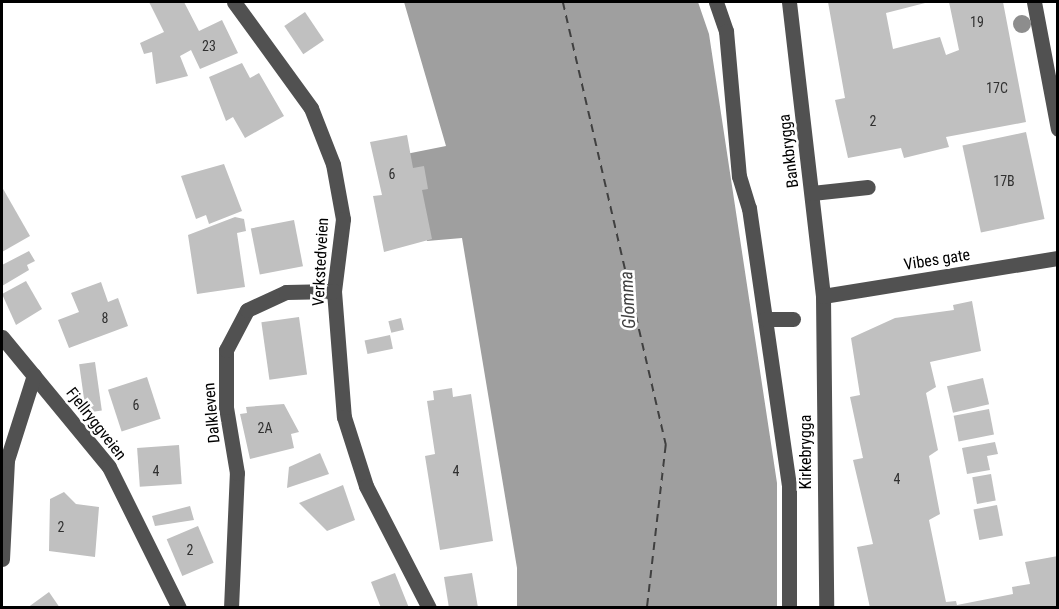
<!DOCTYPE html>
<style>
body{margin:0}
#map{position:relative;width:1059px;height:609px;overflow:hidden;background:#fff;font-family:"Roboto Condensed",sans-serif}
div>[style]{position:absolute}
[style*='--x']{left:calc(var(--x)*1px);top:calc(var(--y)*1px);width:calc(var(--w)*1px);rotate:calc(var(--a)*1deg)}
.water>*{inset:0;background:#9f9f9f}
.ferry>*{height:1.5px;margin-top:-0.75px;transform-origin:0;background:repeating-linear-gradient(90deg,#404040 0 8px,transparent 0 14px)}
.building>*{inset:0;background:#c0c0c0;transform-origin:0 0}
.minor>*{height:15px;margin:-7.5px;padding:0 7.5px;transform-origin:7.5px;border-radius:7.5px;background:#515151}
.trees>*{width:18px;height:18px;margin:-9px;border-radius:50%;background:#8d8d8d}
span{translate:-50% -50%;white-space:nowrap;text-align:center;line-height:1.15;-webkit-text-stroke:5px #fff;paint-order:stroke}
.number-label{font-size:14px;color:#303030}
.number-label span{-webkit-text-stroke-width:0}
.street-label{font-size:16px;color:#000}
.water-label{font-size:18px;color:#404040;font-style:italic}
.frame{position:absolute;inset:0;border:3px solid #000;pointer-events:none}
</style>
<div id="map">
<div class="water">
<i style="clip-path:polygon(404px 2px,698px 2px,709px 34px,777px 483px,777px 607px,517px 607px,517px 568px,462px 238px,427px 241px,406px 154px,446px 146px)"></i>
</div>
<div class="ferry">
<i style="--x:563;--y:2;--w:455;--a:76.9"></i>
<i style="--x:666;--y:445;--w:164;--a:96.6"></i>
</div>
<div class="building">
<i style="clip-path:polygon(149px 2px,184px 2px,199px 31px,222px 20px,238px 53px,200px 69px,191px 50px,180px 56px,188px 76px,156px 84px,152px 52px,144px 54px,140px 43px,164px 32px)"></i>
<i style="clip-path:polygon(828px 2px,929px 2px,886px 13px,893px 49px,940px 37px,946px 55px,959px 50px,949px 2px,1003px 2px,1026px 122px,946px 137px,949px 147px,904px 158px,901px 148px,848px 158px,835px 100px,845px 98px)"></i>
<i style="left:305px;top:12px;width:34px;height:25px;rotate:56deg"></i>
<i style="clip-path:polygon(242px 63px,250px 78px,259px 73px,284px 116px,245px 138px,233px 117px,226px 121px,209px 77px)"></i>
<i style="left:1026px;top:132px;width:89px;height:65px;rotate:78deg"></i>
<i style="clip-path:polygon(407px 135px,413px 168px,424px 166px,428px 189px,422px 190px,432px 239px,384px 252px,373px 196px,382px 195px,370px 142px)"></i>
<i style="clip-path:polygon(224px 164px,242px 211px,209px 224px,206px 215px,196px 219px,181px 176px)"></i>
<i style="clip-path:polygon(2px 187px,30px 236px,2px 252px)"></i>
<i style="clip-path:polygon(235px 217px,244px 219px,246px 231px,237px 233px,245px 287px,197px 294px,188px 235px)"></i>
<i style="left:294px;top:220px;width:47px;height:44px;rotate:79deg"></i>
<i style="clip-path:polygon(29px 251px,35px 261px,27px 265px,29px 270px,2px 286px,2px 265px)"></i>
<i style="clip-path:polygon(26px 281px,42px 309px,16px 325px,2px 294px)"></i>
<i style="clip-path:polygon(101px 282px,108px 302px,118px 298px,128px 326px,69px 348px,58px 320px,79px 312px,71px 293px)"></i>
<i style="clip-path:polygon(972px 301px,981px 351px,930px 362px,936px 387px,926px 393px,938px 450px,929px 456px,940px 514px,929px 520px,946px 602px,956px 601px,957px 605px,1013px 594px,1012px 587px,1030px 584px,1025px 562px,1058px 556px,1058px 608px,870px 608px,857px 547px,873px 544px,853px 460px,863px 458px,850px 397px,860px 395px,851px 338px,895px 318px,954px 310px,953px 305px)"></i>
<i style="left:299px;top:317px;width:58px;height:38px;rotate:82deg"></i>
<i style="left:401px;top:318px;width:12px;height:13px;rotate:76deg"></i>
<i style="left:390px;top:335px;width:14px;height:26px;rotate:78deg"></i>
<i style="left:95px;top:362px;width:49px;height:16px;rotate:82deg"></i>
<i style="left:147px;top:377px;width:44px;height:41px;rotate:72deg"></i>
<i style="left:983px;top:378px;width:27px;height:37px;rotate:77deg"></i>
<i style="clip-path:polygon(452px 388px,453px 397px,471px 394px,493px 541px,440px 550px,425px 456px,435px 454px,427px 401px,434px 400px,433px 391px)"></i>
<i style="clip-path:polygon(284px 404px,299px 432px,291px 434px,294px 448px,250px 459px,240px 414px,247px 413px,246px 407px)"></i>
<i style="left:989px;top:409px;width:26px;height:36px;rotate:79deg"></i>
<i style="clip-path:polygon(995px 442px,998px 454px,987px 456px,990px 470px,967px 474px,962px 448px)"></i>
<i style="left:179px;top:445px;width:39px;height:42px;rotate:86deg"></i>
<i style="clip-path:polygon(320px 453px,329px 474px,287px 488px,289px 467px)"></i>
<i style="left:991px;top:474px;width:27px;height:19px;rotate:80deg"></i>
<i style="clip-path:polygon(343px 485px,355px 520px,327px 531px,299px 503px)"></i>
<i style="clip-path:polygon(64px 492px,76px 504px,99px 507px,95px 557px,49px 551px,50px 499px)"></i>
<i style="left:997px;top:505px;width:31px;height:24px;rotate:79deg"></i>
<i style="clip-path:polygon(190px 506px,194px 520px,155px 526px,152px 516px)"></i>
<i style="left:198px;top:526px;width:40px;height:34px;rotate:67deg"></i>
<i style="clip-path:polygon(395px 573px,409px 608px,381px 608px,371px 582px)"></i>
<i style="clip-path:polygon(472px 573px,478px 608px,449px 608px,444px 577px)"></i>
<i style="clip-path:polygon(49px 592px,60px 608px,27px 608px)"></i>
</div>
<div class="minor">
<i style="--x:234;--y:2;--w:131;--a:54"></i>
<i style="--x:311;--y:108;--w:60;--a:68.6"></i>
<i style="--x:333;--y:164;--w:56;--a:79.7"></i>
<i style="--x:343;--y:219;--w:73;--a:97.1"></i>
<i style="--x:334;--y:291;--w:126;--a:85.5"></i>
<i style="--x:344;--y:417;--w:72;--a:72.3"></i>
<i style="--x:366;--y:486;--w:137;--a:62.7"></i>
<i style="--x:716;--y:2;--w:31;--a:71"></i>
<i style="--x:726;--y:31;--w:146;--a:84.9"></i>
<i style="--x:739;--y:176;--w:34;--a:73"></i>
<i style="--x:749;--y:208;--w:279;--a:81.8"></i>
<i style="--x:789;--y:484;--w:124;--a:90"></i>
<i style="--x:789;--y:2;--w:296;--a:83.4"></i>
<i style="--x:823;--y:296;--w:312;--a:89.4"></i>
<i style="--x:1034;--y:2;--w:129;--a:79.3"></i>
<i style="--x:812;--y:193;--w:56;--a:-6.1"></i>
<i style="--x:823;--y:296;--w:238;--a:-9.2"></i>
<i style="--x:765;--y:319;--w:28;--a:0"></i>
<i style="--x:2;--y:337;--w:168;--a:50.5"></i>
<i style="--x:109;--y:467;--w:157;--a:63.6"></i>
<i style="--x:2;--y:559;--w:99;--a:-87.1"></i>
<i style="--x:7;--y:460;--w:89;--a:-72.4"></i>
<i style="--x:231;--y:608;--w:135;--a:-87.5"></i>
<i style="--x:237;--y:473;--w:67;--a:-99.5"></i>
<i style="--x:226;--y:407;--w:57;--a:-90"></i>
<i style="--x:226;--y:350;--w:45;--a:-62.3"></i>
<i style="--x:247;--y:310;--w:43;--a:-24.8"></i>
<i style="--x:286;--y:292;--w:48;--a:-1.2"></i>
</div>
<div class="trees">
<i style="left:1022px;top:24px"></i>
</div>
<div class="number-label">
<span style="left:977px;top:22px">19</span>
<span style="left:209px;top:46px">23</span>
<span style="left:997px;top:88px">17C</span>
<span style="left:873px;top:121px">2</span>
<span style="left:392px;top:174px">6</span>
<span style="left:1004px;top:181px">17B</span>
<span style="left:105px;top:318px">8</span>
<span style="left:136px;top:405px">6</span>
<span style="left:265px;top:428px">2A</span>
<span style="left:156px;top:471px">4</span>
<span style="left:456px;top:471px">4</span>
<span style="left:897px;top:479px">4</span>
<span style="left:61px;top:527px">2</span>
<span style="left:190px;top:550px">2</span>
</div>
<div class="street-label">
<span style="left:789px;top:151px;rotate:-97deg">Bankbrygga</span>
<span style="left:937px;top:260px;rotate:-9deg">Vibes gate</span>
<span style="left:321px;top:262px;rotate:-87deg">Verkstedveien</span>
<span style="left:212px;top:413px;rotate:-95deg">Dalkleven</span>
<span style="left:96px;top:424px;rotate:52deg">Fjellryggveien</span>
<span style="left:806px;top:452px;rotate:-90deg">Kirkebrygga</span>
</div>
<div class="water-label">
<span style="left:628px;top:300px;rotate:-93deg">Glomma</span>
</div>
<div class="frame"></div>
</div>
